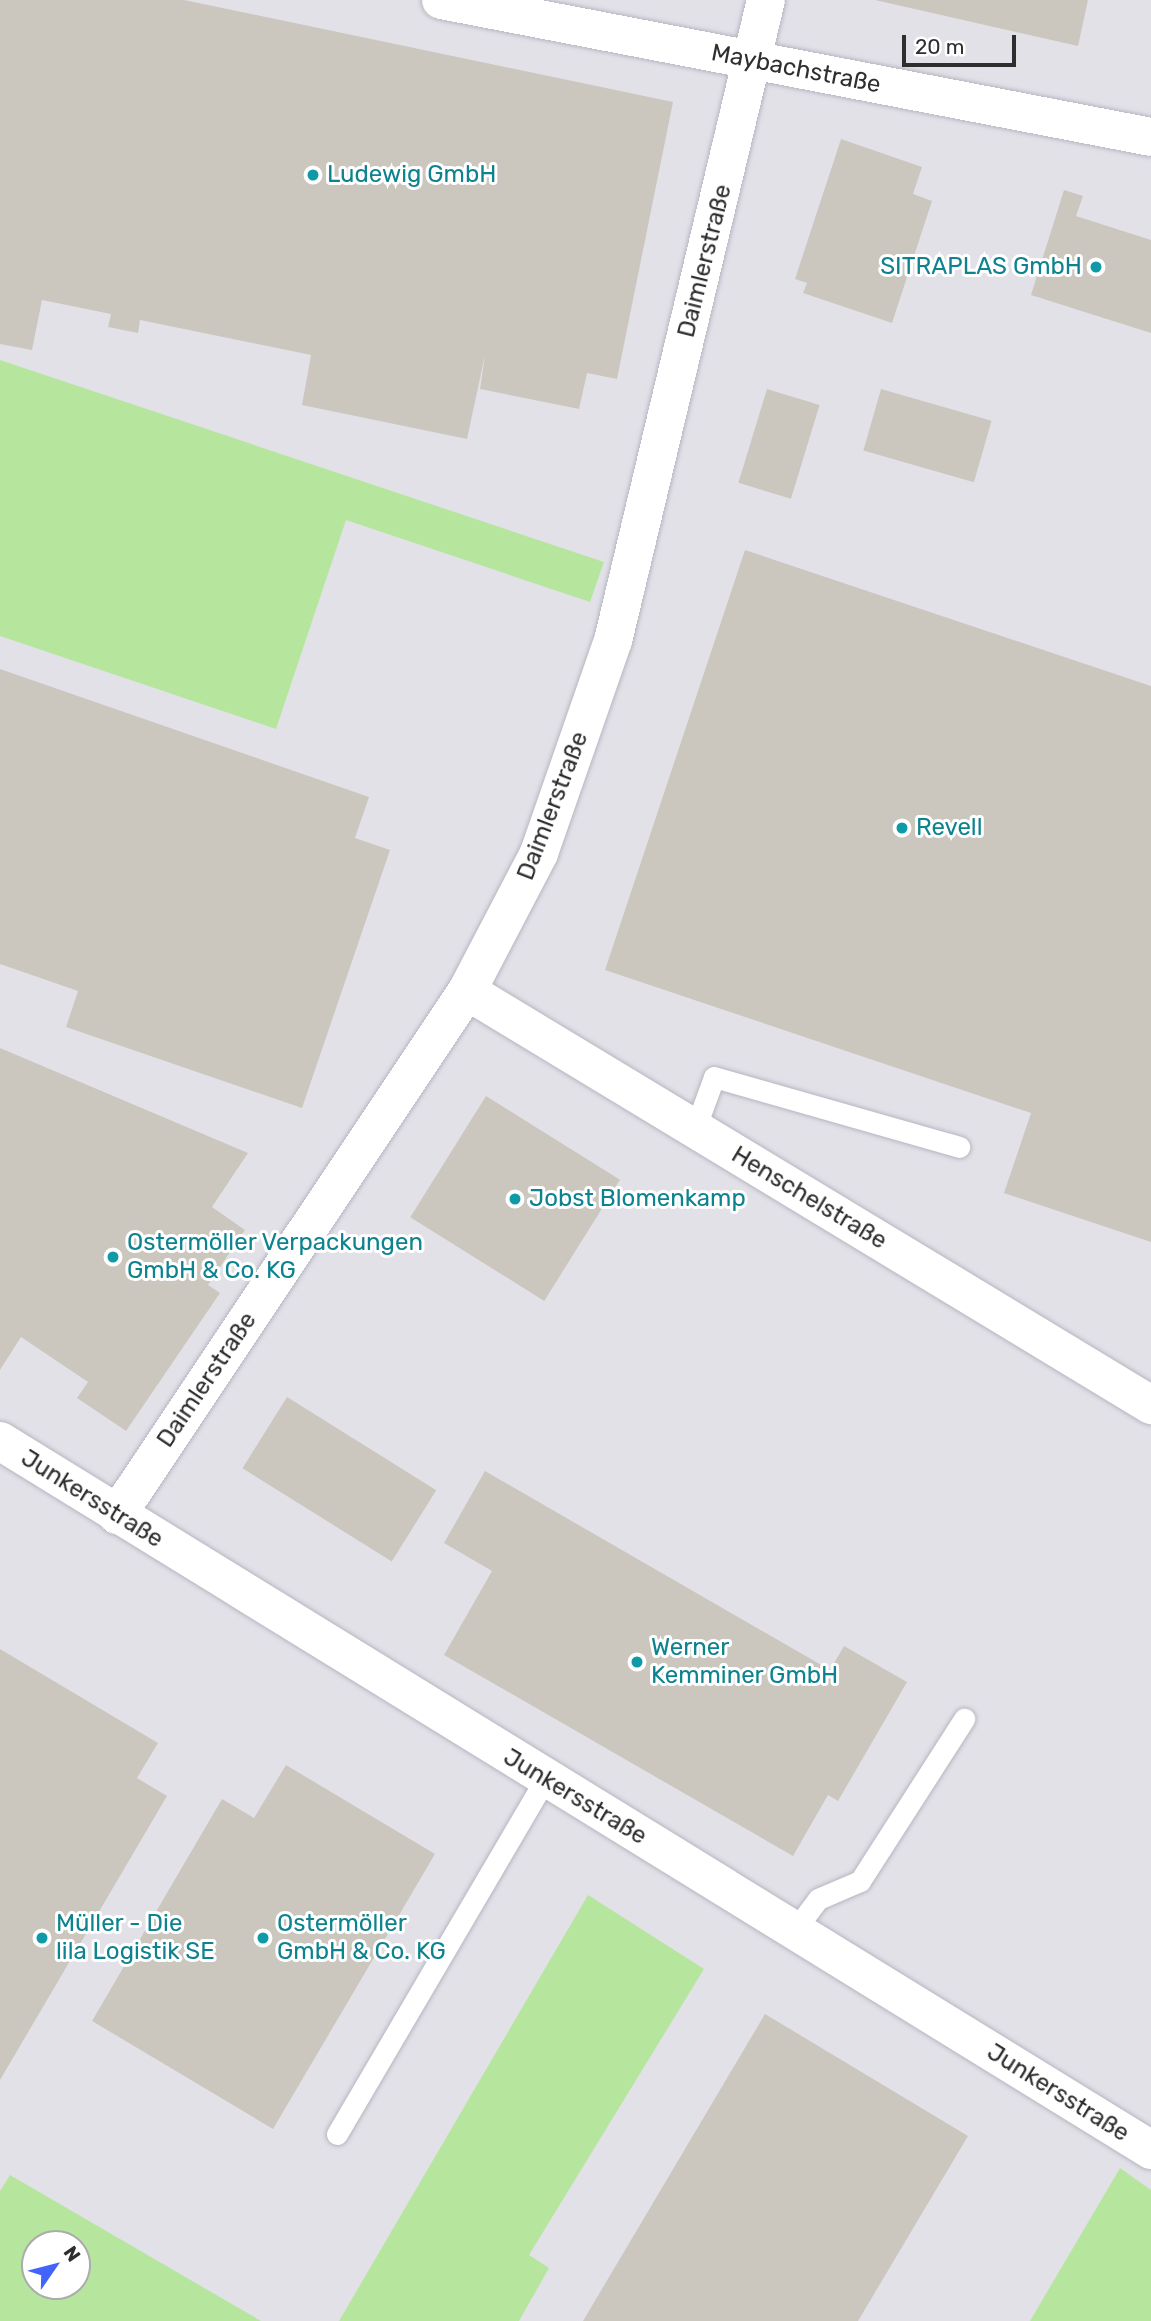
<!DOCTYPE html>
<meta charset="utf-8">
<style>
body{margin:0}
#map{position:relative;width:1151px;height:2321px;overflow:hidden;background:#efe9e1;font-family:Rubik,sans-serif}
div>[style]{position:absolute}
[style*='--x']{left:calc(var(--x)*1px);top:calc(var(--y)*1px);width:calc(var(--w)*1px);rotate:calc(var(--a)*1deg)}
.industrial>*{inset:0;background:#e3e1e8}
.green>*{inset:0;background:#b6e59e}
.building>*{inset:0;background:#cbc7bf;transform-origin:0 0}
.roads{filter:drop-shadow(0 0 2px #b4b7c1) drop-shadow(0 0 2px #b4b7c1)}
.service>*{height:21px;margin:-10.5px;padding:0 10.5px;transform-origin:10.5px;border-radius:10.5px;background:#fff}
.minor>*{height:38px;margin:-19px;padding:0 19px;transform-origin:19px;border-radius:19px;background:#fff}
.dots>*{width:19px;height:19px;translate:-50% -50%;box-sizing:border-box;border:4px solid #fff;border-radius:50%}
span{translate:-50% -50%;white-space:nowrap;text-align:center;line-height:1.15;-webkit-text-stroke:6px #fff;paint-order:stroke}
.street-label{font-size:24px;color:#2e2e2e}
.culture-label{font-size:24px;color:#0d838f}
.left{translate:0 -50%;text-align:left}
.right{translate:-100% -50%;text-align:right}
.north{position:absolute;left:21px;top:2230px;width:70px;height:70px;box-sizing:border-box;background:#fff;border:2px solid #ababab;border-radius:50%;rotate:55deg;font-size:19px;font-weight:700;line-height:28px;text-align:center;color:#2e2e2e}
.north::after{content:'';display:block;margin:auto;width:24px;height:32px;background:#4264fb;clip-path:polygon(50% 0,100% 100%,50% 72%,0 100%)}
.scale{position:absolute;left:902px;top:35px;width:114px;height:32px;box-sizing:border-box;border:4px solid #2e2e2e;border-top:0;padding-left:9px;font-size:21px;line-height:24px;white-space:nowrap;color:#2e2e2e;-webkit-text-stroke:5px #fff;paint-order:stroke}
</style>
<div id="map">
<div class="industrial">
<i style="clip-path:polygon(evenodd,0 0,1151px 0,1151px 2321px,0 2321px,0 0,35px 2244px,77px 2244px,77px 2286px,35px 2286px,35px 2244px)"></i>
</div>
<div class="green">
<i style="clip-path:polygon(0 360px,604px 562px,590px 602px,346px 520px,276px 729px,0 636px)"></i>
<i style="clip-path:polygon(588px 1895px,704px 1969px,529px 2255px,549px 2268px,519px 2321px,339px 2321px)"></i>
<i style="clip-path:polygon(1120px 2168px,1151px 2190px,1151px 2321px,1030px 2321px)"></i>
<i style="clip-path:polygon(evenodd,10px 2175px,261px 2321px,0 2321px,0 2191px,10px 2175px,35px 2244px,77px 2244px,77px 2286px,35px 2286px,35px 2244px)"></i>
</div>
<div class="building">
<i style="clip-path:polygon(0 0,184px 0,673px 102px,617px 379px,587px 373px,579px 409px,480px 389px,485px 355px,467px 439px,302px 405px,311px 355px,140px 320px,138px 333px,108px 327px,111px 314px,42px 300px,32px 350px,0 344px)"></i>
<i style="clip-path:polygon(875px 0,1088px 0,1078px 46px)"></i>
<i style="clip-path:polygon(841px 139px,922px 167px,913px 194px,932px 201px,892px 323px,803px 293px,807px 283px,795px 279px)"></i>
<i style="clip-path:polygon(1064px 190px,1083px 196px,1076px 216px,1151px 240px,1151px 333px,1031px 295px)"></i>
<i style="left:767px;top:389px;width:55px;height:98px;rotate:17deg"></i>
<i style="left:881px;top:389px;width:115px;height:64px;rotate:16deg"></i>
<i style="clip-path:polygon(745px 550px,1151px 686px,1151px 1242px,1004px 1193px,1031px 1113px,605px 970px)"></i>
<i style="clip-path:polygon(0 669px,369px 797px,355px 838px,390px 850px,302px 1108px,66px 1027px,78px 991px,0 964px)"></i>
<i style="clip-path:polygon(0 1048px,248px 1153px,212px 1207px,245px 1230px,208px 1285px,220px 1293px,126px 1431px,77px 1398px,88px 1382px,21px 1337px,0 1370px)"></i>
<i style="left:486px;top:1096px;width:158px;height:143px;rotate:32deg"></i>
<i style="left:287px;top:1397px;width:176px;height:84px;rotate:32deg"></i>
<i style="clip-path:polygon(485px 1471px,830px 1670px,844px 1646px,907px 1682px,838px 1801px,828px 1795px,793px 1856px,444px 1655px,492px 1571px,444px 1543px)"></i>
<i style="clip-path:polygon(0 1649px,158px 1743px,137px 1778px,167px 1796px,0 2080px)"></i>
<i style="clip-path:polygon(286px 1765px,435px 1854px,273px 2129px,92px 2021px,222px 1799px,254px 1818px)"></i>
<i style="clip-path:polygon(765px 2014px,968px 2136px,858px 2321px,583px 2321px)"></i>
</div>
<div class="roads">
<div class="service">
<i style="--x:695;--y:1129;--w:55;--a:-69.9"></i>
<i style="--x:714;--y:1077;--w:255;--a:15.9"></i>
<i style="--x:794;--y:1931;--w:40;--a:-53"></i>
<i style="--x:818;--y:1899;--w:46;--a:-23.2"></i>
<i style="--x:860;--y:1881;--w:193;--a:-57.3"></i>
<i style="--x:337;--y:2134;--w:411;--a:-59.6"></i>
</div>
<div class="minor">
<i style="--x:441;--y:0;--w:723;--a:10.92"></i>
<i style="--x:467;--y:991;--w:800;--a:31.18"></i>
<i style="--x:0;--y:1441;--w:1352;--a:31.63"></i>
<i style="--x:117;--y:1515;--w:630;--a:-56.26"></i>
<i style="--x:467;--y:991;--w:156;--a:-62.4"></i>
<i style="--x:539;--y:853;--w:225;--a:-70.8"></i>
<i style="--x:613;--y:641;--w:659;--a:-76.58"></i>
</div>
</div>
<div class="dots">
<i style="left:313px;top:175px;background:#0f9aa8"></i>
<i style="left:1096px;top:267px;background:#0f9aa8"></i>
<i style="left:902px;top:828px;background:#0f9aa8"></i>
<i style="left:515px;top:1199px;background:#0f9aa8"></i>
<i style="left:113px;top:1257px;background:#0f9aa8"></i>
<i style="left:637px;top:1662px;background:#0f9aa8"></i>
<i style="left:42px;top:1938px;background:#0f9aa8"></i>
<i style="left:263px;top:1938px;background:#0f9aa8"></i>
</div>
<div class="street-label">
<span style="left:796px;top:69px;rotate:11deg">Maybachstraße</span>
<span style="left:705px;top:261px;rotate:-76deg">Daimlerstraße</span>
<span style="left:553px;top:806px;rotate:-69deg">Daimlerstraße</span>
<span style="left:809px;top:1198px;rotate:31deg">Henschelstraße</span>
<span style="left:207px;top:1380px;rotate:-56deg">Daimlerstraße</span>
<span style="left:92px;top:1499px;rotate:32deg">Junkersstraße</span>
<span style="left:575px;top:1797px;rotate:31deg">Junkersstraße</span>
<span style="left:1058px;top:2093px;rotate:32deg">Junkersstraße</span>
</div>
<div class="culture-label">
<span class="left" style="left:327px;top:175px">Ludewig GmbH</span>
<span class="right" style="left:1082px;top:267px">SITRAPLAS GmbH</span>
<span class="left" style="left:916px;top:828px">Revell</span>
<span class="left" style="left:529px;top:1199px">Jobst Blomenkamp</span>
<span class="left" style="left:127px;top:1257px">Ostermöller Verpackungen<br>GmbH &amp; Co. KG</span>
<span class="left" style="left:651px;top:1662px">Werner<br>Kemminer GmbH</span>
<span class="left" style="left:56px;top:1938px">Müller - Die<br>lila Logistik SE</span>
<span class="left" style="left:277px;top:1938px">Ostermöller<br>GmbH &amp; Co. KG</span>
</div>
<div class="north">N</div>
<div class="scale">20 m</div>
</div>
